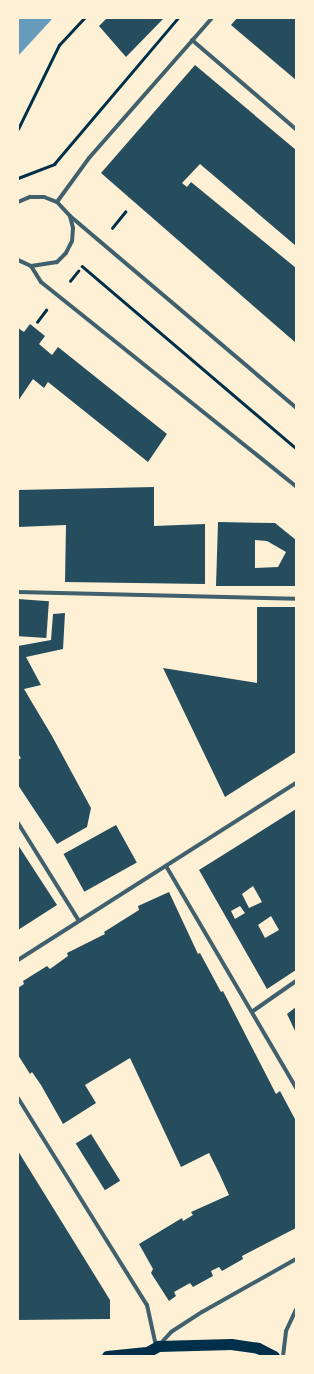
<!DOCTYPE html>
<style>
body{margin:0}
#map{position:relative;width:314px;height:1374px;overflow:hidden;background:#fdf0d5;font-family:Commissioner,sans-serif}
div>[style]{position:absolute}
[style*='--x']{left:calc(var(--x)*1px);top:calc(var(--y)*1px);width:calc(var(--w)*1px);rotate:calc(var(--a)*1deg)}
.water>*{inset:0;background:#669bbc}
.building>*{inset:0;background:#264d5e;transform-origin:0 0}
.path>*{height:2.5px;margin:-1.25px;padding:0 1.25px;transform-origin:1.25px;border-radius:1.25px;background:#003049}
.minor>*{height:4px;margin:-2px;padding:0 2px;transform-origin:2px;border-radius:2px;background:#3f606c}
.trunk>*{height:11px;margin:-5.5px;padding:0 5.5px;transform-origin:5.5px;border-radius:5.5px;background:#003049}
span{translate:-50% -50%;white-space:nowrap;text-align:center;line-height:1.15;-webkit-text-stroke:4px #fdf0d5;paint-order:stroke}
.frame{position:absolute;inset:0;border:19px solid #fdf0d5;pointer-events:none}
</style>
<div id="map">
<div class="water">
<i style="clip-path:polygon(18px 18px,53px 18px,18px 56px)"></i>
</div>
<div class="building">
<i style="clip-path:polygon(107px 18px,164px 18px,126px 57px,99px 26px)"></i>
<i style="clip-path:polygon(237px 18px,296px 18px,296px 80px,231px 25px)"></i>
<i style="clip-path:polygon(195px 65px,296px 150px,296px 246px,200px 164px,182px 183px,187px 187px,191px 182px,296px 268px,296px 343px,101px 173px)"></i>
<i style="clip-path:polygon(30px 324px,45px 336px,39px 344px,52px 355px,58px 347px,167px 434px,148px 462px,48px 382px,44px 388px,33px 379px,18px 401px,18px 328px,24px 332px)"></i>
<i style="clip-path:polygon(154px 487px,154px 526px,205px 524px,205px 584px,65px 582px,66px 525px,18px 527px,18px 490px)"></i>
<i style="clip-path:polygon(evenodd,218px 522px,275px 523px,296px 540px,296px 586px,216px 586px,218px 522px,255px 540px,267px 541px,286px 552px,278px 567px,255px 568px,255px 540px)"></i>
<i style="left:18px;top:599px;width:31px;height:37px;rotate:4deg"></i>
<i style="clip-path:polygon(257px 607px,296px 607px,296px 752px,225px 797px,163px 668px,257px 683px)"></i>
<i style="clip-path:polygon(65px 613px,63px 649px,26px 657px,41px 685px,24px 689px,52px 736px,91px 808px,87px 827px,57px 844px,18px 785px,18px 760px,21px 758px,18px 754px,18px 646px,51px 640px,53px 614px)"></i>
<i style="clip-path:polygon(evenodd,296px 809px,296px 970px,267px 989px,199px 870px,296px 809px,253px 886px,262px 902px,249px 908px,242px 894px,253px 886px,296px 809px,240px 906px,245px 913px,235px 919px,231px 911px,240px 906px,296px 809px,271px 916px,279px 930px,265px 938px,258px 925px,271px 916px)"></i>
<i style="left:116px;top:825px;width:43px;height:60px;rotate:61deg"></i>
<i style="clip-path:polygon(18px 845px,57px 905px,18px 930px)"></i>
<i style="clip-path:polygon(169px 892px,198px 954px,200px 953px,221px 992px,223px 991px,276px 1094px,280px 1091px,296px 1121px,296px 1228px,242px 1256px,243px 1259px,222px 1271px,219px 1267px,211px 1271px,213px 1276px,193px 1287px,190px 1283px,174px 1292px,176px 1296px,169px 1301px,151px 1273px,153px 1269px,139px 1244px,182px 1218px,183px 1221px,193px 1215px,191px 1212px,229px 1195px,219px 1173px,209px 1153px,181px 1167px,130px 1058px,85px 1085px,96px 1103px,63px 1124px,41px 1085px,32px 1072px,30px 1074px,18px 1055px,18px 988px,24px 984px,23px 981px,47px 966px,50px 969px,68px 956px,67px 953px,105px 934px,104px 932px,139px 910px,138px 906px)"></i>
<i style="clip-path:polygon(296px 1007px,296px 1033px,287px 1014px)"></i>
<i style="left:91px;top:1134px;width:55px;height:18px;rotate:58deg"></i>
<i style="clip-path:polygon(18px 1151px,110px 1300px,110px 1319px,18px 1320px)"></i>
</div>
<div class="path">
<i style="--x:18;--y:129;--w:93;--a:-64"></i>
<i style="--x:59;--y:45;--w:37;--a:-47"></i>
<i style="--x:18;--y:178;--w:39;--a:-21"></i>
<i style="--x:54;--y:164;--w:192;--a:-49.7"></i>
<i style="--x:112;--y:228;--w:21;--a:-51"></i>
<i style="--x:82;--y:266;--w:281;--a:40.4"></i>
<i style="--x:70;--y:281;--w:13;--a:-51"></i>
<i style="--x:37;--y:322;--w:15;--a:-53"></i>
</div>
<div class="minor">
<i style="--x:192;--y:40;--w:137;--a:40.6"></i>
<i style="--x:18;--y:202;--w:13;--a:-23"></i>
<i style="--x:30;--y:197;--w:14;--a:0"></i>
<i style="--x:44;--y:197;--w:14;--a:21"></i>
<i style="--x:57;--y:202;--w:19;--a:47"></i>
<i style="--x:70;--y:216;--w:12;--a:76"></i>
<i style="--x:73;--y:228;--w:13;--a:94"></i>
<i style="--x:72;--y:241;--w:13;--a:117"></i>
<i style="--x:66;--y:253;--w:13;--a:135"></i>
<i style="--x:57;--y:262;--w:26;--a:171"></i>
<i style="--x:31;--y:266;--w:14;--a:-155"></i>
<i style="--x:57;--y:202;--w:54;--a:-54"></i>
<i style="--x:89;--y:158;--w:186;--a:-48.7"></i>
<i style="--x:70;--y:216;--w:297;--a:40.3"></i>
<i style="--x:31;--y:266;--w:19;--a:58"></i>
<i style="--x:41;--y:282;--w:327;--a:38.7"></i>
<i style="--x:18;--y:592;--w:278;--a:1.4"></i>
<i style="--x:18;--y:823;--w:115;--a:58.1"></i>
<i style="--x:166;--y:866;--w:257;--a:59.6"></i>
<i style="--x:18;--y:960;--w:330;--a:-32.5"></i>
<i style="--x:253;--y:1011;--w:52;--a:-34.9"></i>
<i style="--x:18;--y:1098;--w:244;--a:58.1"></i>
<i style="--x:147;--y:1305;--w:42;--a:77.6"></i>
<i style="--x:160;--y:1344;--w:16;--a:-47"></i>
<i style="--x:171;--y:1332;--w:37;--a:-33"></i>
<i style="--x:202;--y:1312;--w:108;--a:-29.4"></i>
<i style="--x:283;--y:1356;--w:25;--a:-83"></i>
<i style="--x:286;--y:1331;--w:23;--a:-65"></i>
</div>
<div class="trunk">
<i style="--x:107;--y:1356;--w:37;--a:-6"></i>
<i style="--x:140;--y:1356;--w:21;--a:-29"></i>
<i style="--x:158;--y:1346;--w:73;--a:-1.6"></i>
<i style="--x:231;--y:1344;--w:27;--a:8"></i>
<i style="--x:258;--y:1348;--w:18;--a:27"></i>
</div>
<div class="frame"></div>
</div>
